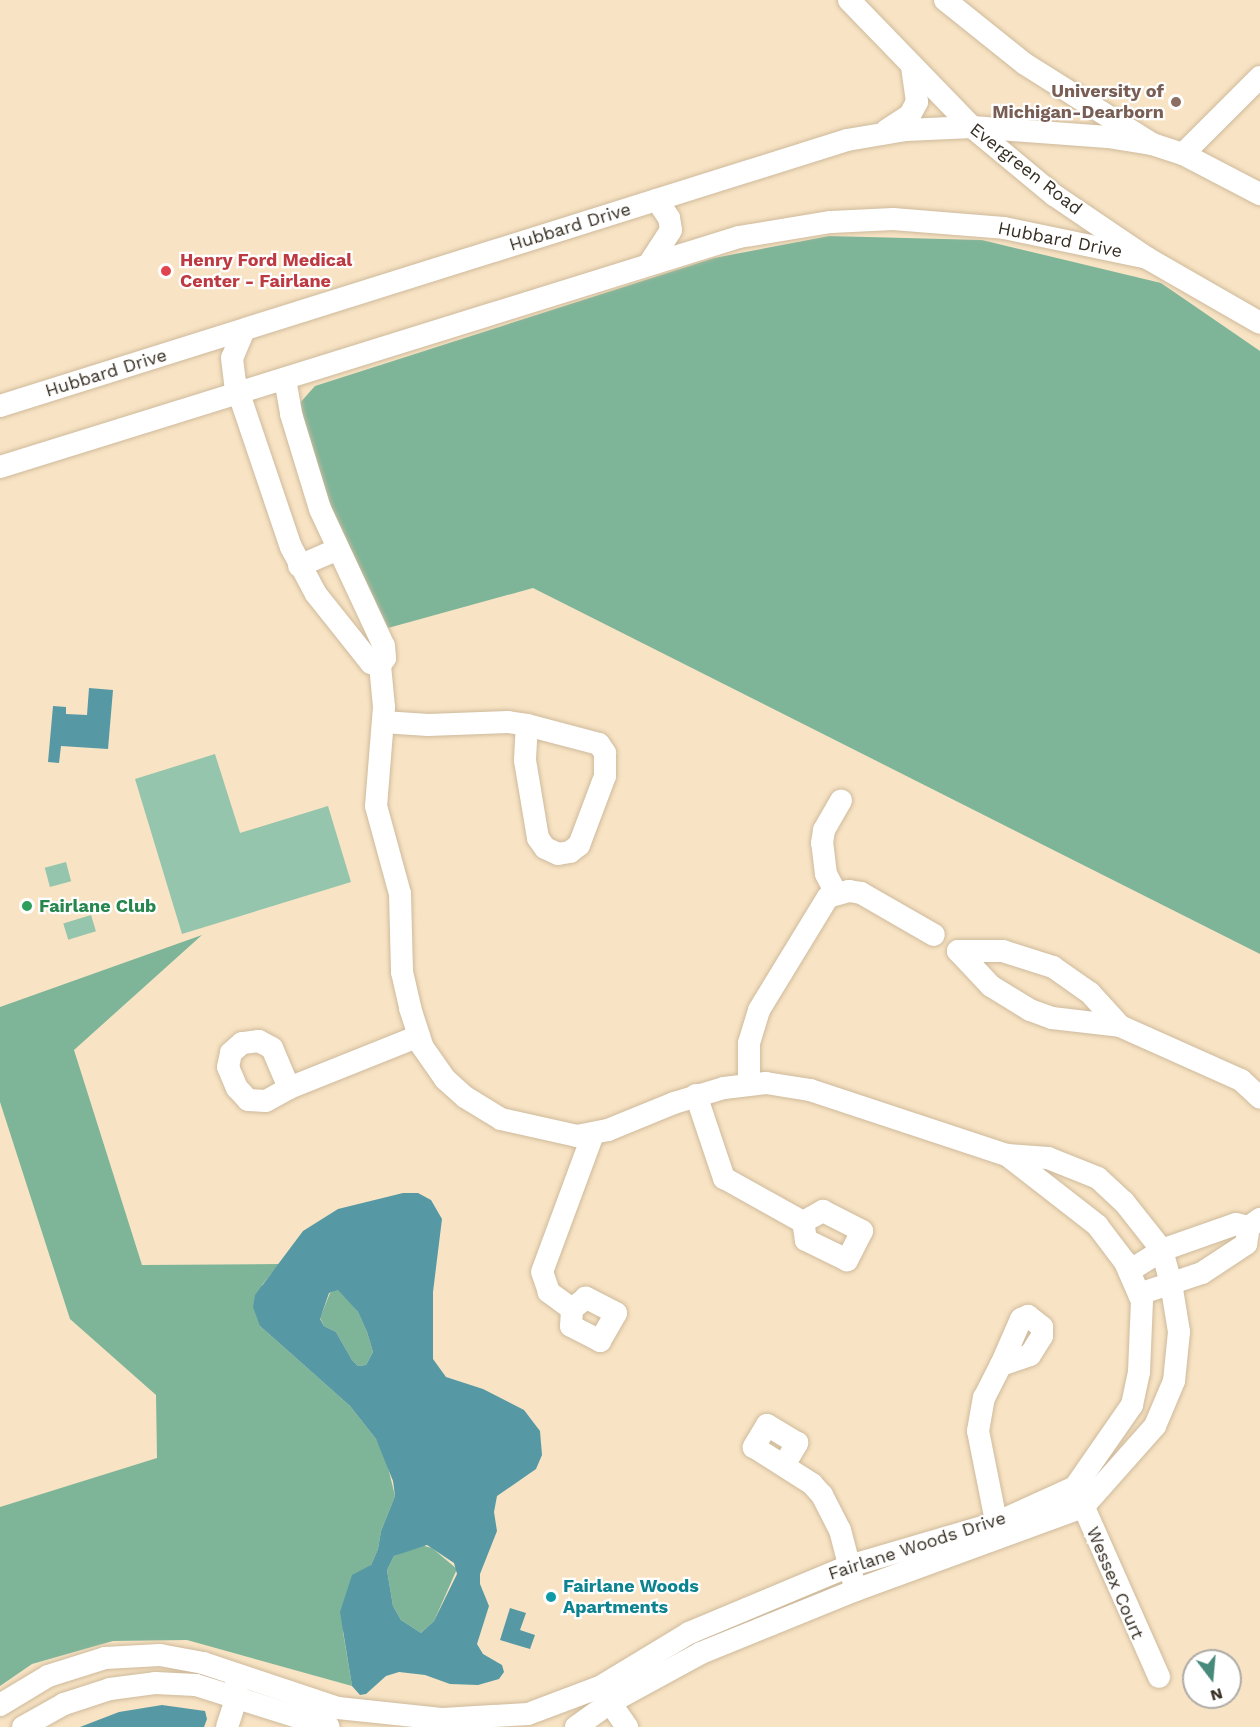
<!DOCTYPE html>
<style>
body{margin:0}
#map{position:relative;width:1260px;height:1727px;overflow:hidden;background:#f8e4c4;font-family:"Work Sans",sans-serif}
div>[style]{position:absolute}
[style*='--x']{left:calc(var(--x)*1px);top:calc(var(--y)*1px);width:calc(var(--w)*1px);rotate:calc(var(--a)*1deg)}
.green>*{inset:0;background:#95c5ac;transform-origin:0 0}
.forest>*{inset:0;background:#7eb599}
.water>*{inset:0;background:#5699a4}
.roads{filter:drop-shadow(0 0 2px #ceba9c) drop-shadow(0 0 2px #ceba9c)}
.minor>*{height:22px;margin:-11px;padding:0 11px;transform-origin:11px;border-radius:11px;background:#fff}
.dots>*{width:16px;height:16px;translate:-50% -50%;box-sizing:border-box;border:3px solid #fff;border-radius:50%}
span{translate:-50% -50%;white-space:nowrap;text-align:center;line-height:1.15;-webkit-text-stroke:4.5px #fff;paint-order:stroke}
.education-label{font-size:18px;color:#785e54;font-weight:700}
.right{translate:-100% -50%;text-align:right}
.street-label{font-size:18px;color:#352d21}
.health-label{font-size:18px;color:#be3a42;font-weight:700}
.left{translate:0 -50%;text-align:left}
.leisure-label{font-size:18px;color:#27864d;font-weight:700}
.culture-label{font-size:18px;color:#0d838f;font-weight:700}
.north{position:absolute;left:1182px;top:1649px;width:60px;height:60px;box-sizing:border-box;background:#fff;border:2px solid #aeaba6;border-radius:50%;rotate:164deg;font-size:16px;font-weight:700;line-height:24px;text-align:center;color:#352d21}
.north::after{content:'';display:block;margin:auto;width:21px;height:27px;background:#47897b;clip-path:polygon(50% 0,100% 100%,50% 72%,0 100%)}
</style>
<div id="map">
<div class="green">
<i style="clip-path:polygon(215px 754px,240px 833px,328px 806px,351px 882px,182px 934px,135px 779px)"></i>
<i style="left:66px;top:862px;width:20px;height:22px;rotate:75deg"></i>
<i style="left:91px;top:915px;width:17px;height:29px;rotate:73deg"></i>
</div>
<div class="forest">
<i style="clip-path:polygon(829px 236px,982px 240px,1161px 283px,1260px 351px,1260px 954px,533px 588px,388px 628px,329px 502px,299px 404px,315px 386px,714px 258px)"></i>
<i style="clip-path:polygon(202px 935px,74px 1050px,142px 1265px,279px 1264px,262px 1285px,260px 1326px,350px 1406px,376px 1439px,386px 1459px,395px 1496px,381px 1531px,378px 1549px,371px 1565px,362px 1572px,343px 1632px,352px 1686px,187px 1640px,113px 1641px,32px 1664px,0 1686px,0 1507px,157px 1458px,156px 1395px,70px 1319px,0 1102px,0 1007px)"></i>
<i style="clip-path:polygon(338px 1289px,358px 1312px,367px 1332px,373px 1352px,366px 1365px,358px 1366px,352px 1360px,336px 1332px,324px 1326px,320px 1318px,330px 1293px)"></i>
<i style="clip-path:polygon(421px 1545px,432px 1548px,457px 1569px,434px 1621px,421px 1633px,401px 1620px,393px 1606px,387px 1570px,394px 1556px)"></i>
</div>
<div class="water">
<i style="clip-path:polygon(89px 688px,113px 690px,108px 749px,61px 746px,59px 763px,48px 762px,53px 706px,66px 707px,66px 714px,87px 715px)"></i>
<i style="clip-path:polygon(evenodd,403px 1193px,418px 1193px,431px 1200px,442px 1219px,433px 1292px,433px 1359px,446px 1377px,483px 1389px,524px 1410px,540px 1431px,542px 1455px,536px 1469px,497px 1496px,494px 1512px,497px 1531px,480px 1574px,480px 1584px,489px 1606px,477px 1644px,483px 1654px,502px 1665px,504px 1672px,499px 1679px,478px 1685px,450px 1684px,425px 1675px,399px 1672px,386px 1676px,366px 1694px,360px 1695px,352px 1686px,340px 1612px,352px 1575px,371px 1565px,378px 1549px,381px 1531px,395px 1496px,393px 1481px,376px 1439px,350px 1406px,260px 1326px,253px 1307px,255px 1295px,303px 1231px,338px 1209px,403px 1193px,338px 1290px,358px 1312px,367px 1332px,373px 1352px,366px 1365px,358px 1366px,352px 1360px,336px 1332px,324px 1326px,320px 1319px,329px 1293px,338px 1290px,403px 1193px,427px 1545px,454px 1563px,457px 1574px,434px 1621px,421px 1633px,401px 1620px,393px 1606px,387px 1570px,394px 1556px,427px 1545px)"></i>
<i style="clip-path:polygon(510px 1608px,526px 1613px,520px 1630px,535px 1635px,530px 1649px,500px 1640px)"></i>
<i style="clip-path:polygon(162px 1705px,205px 1711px,207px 1719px,204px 1727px,80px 1727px,119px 1712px)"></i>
</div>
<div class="roads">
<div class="minor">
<i style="--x:849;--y:0;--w:177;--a:45.9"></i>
<i style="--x:972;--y:127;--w:107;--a:39.7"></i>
<i style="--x:1054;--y:195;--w:112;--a:34.1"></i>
<i style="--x:1147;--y:258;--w:130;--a:29.9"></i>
<i style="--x:945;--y:0;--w:102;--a:38.7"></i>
<i style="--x:1025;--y:64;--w:150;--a:32.2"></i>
<i style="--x:1152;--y:144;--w:33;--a:18"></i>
<i style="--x:1183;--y:154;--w:87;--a:27.5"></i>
<i style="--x:887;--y:130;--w:27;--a:-33"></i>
<i style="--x:910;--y:115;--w:15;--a:-62"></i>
<i style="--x:917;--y:102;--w:36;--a:-98"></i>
<i style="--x:1183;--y:154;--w:109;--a:-45"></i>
<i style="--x:649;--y:264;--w:40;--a:-57.1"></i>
<i style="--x:671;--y:230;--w:12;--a:-99"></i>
<i style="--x:669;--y:218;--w:22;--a:-124"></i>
<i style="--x:244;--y:330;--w:30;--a:113"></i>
<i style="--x:232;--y:358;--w:24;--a:83"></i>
<i style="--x:235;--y:382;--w:174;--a:71.3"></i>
<i style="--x:291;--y:547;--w:53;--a:62"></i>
<i style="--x:316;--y:594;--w:88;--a:51.4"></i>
<i style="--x:371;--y:663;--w:9;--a:13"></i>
<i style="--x:285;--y:379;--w:36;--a:80"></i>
<i style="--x:291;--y:414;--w:99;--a:73"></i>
<i style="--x:320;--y:509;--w:151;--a:65"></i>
<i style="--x:384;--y:646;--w:12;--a:85"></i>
<i style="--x:385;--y:658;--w:9;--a:126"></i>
<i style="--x:380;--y:665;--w:42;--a:84.6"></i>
<i style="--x:384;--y:707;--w:99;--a:94.6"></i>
<i style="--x:376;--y:806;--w:91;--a:74.7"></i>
<i style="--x:400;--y:894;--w:78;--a:88.5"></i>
<i style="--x:402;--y:972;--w:37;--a:77"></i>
<i style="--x:410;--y:1008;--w:40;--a:72"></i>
<i style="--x:422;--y:1046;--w:40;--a:55.1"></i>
<i style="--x:445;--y:1079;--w:27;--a:42"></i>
<i style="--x:465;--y:1097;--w:42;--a:31.4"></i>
<i style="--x:501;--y:1119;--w:78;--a:12.6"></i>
<i style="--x:577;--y:1136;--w:32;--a:-11"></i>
<i style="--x:608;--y:1130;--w:71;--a:-22.2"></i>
<i style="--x:674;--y:1103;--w:52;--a:-16.7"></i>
<i style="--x:724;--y:1088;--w:42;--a:-6.8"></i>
<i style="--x:766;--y:1083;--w:45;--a:9"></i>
<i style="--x:810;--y:1090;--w:207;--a:18.3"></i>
<i style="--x:1007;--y:1155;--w:41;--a:4.2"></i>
<i style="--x:1048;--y:1158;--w:54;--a:21.8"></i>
<i style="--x:1098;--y:1178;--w:35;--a:43"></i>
<i style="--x:1124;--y:1202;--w:61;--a:51.6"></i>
<i style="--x:1162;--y:1250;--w:34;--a:75"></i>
<i style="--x:1171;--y:1283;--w:50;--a:80.7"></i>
<i style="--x:1179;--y:1332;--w:49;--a:95.8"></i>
<i style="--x:1174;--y:1381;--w:49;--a:112.9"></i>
<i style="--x:1155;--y:1426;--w:108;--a:131.6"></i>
<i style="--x:1083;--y:1507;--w:242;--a:159.9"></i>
<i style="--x:856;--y:1590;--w:167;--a:157.9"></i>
<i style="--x:701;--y:1653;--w:102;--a:151.4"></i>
<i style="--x:611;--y:1702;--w:43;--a:144.5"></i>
<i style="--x:0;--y:406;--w:888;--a:-17.43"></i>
<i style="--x:847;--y:140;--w:60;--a:-9.6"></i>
<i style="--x:906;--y:130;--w:66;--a:-2.6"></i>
<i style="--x:972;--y:127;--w:136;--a:4.2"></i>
<i style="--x:1108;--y:137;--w:45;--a:9"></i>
<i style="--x:0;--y:467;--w:774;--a:-17.29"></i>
<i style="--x:739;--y:237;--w:93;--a:-9.3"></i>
<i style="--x:831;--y:222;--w:62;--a:-2.8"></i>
<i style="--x:893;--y:219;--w:111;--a:4.6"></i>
<i style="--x:1004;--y:228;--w:146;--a:11.8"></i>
<i style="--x:299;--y:566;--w:40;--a:-23.4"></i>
<i style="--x:383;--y:722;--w:45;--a:3.8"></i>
<i style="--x:428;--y:725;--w:80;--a:-2.1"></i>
<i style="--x:508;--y:722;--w:19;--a:9"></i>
<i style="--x:527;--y:725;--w:74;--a:14.8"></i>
<i style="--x:599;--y:744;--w:11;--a:56"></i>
<i style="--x:605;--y:753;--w:23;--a:90"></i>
<i style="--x:605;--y:776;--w:74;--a:110.6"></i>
<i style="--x:579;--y:845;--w:11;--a:142"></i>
<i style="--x:570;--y:852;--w:12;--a:171"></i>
<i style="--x:558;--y:854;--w:14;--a:-155"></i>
<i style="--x:545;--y:848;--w:12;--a:-125"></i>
<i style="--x:538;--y:838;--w:79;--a:-99.5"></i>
<i style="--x:525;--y:760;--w:35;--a:-87"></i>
<i style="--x:836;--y:893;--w:21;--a:-118"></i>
<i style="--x:826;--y:874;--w:31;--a:-97"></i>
<i style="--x:822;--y:843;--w:13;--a:-81"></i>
<i style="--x:824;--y:830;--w:34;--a:-60"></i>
<i style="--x:1120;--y:1026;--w:45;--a:-132.3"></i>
<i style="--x:1090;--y:993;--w:45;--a:-144.9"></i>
<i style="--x:1053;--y:967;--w:52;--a:-162.3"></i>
<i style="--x:1003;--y:951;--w:45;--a:180"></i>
<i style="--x:958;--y:951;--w:48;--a:46.7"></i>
<i style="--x:991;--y:986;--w:46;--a:31.6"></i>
<i style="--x:1030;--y:1010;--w:23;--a:20"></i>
<i style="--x:1052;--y:1018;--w:68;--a:6.7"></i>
<i style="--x:1120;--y:1026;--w:133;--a:24.1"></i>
<i style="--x:1241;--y:1080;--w:26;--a:43"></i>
<i style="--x:749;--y:1084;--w:41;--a:-90"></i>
<i style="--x:749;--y:1043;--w:34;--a:-73"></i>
<i style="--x:759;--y:1010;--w:132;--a:-58.6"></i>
<i style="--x:828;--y:897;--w:22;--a:-16"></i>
<i style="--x:849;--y:891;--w:12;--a:9"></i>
<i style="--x:861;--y:893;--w:84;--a:29.9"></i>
<i style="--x:289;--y:1088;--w:43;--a:-113"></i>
<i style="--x:272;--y:1048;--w:15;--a:-152"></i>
<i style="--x:259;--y:1041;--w:17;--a:173"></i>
<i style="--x:242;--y:1043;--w:15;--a:138"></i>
<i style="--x:231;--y:1053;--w:14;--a:102"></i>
<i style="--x:228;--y:1067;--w:23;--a:67"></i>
<i style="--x:237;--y:1088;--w:16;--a:47"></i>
<i style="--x:248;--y:1100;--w:18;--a:3"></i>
<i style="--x:266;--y:1101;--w:26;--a:-29"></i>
<i style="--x:289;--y:1088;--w:140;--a:-21.8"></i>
<i style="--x:696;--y:1095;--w:88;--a:71.4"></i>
<i style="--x:724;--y:1178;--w:90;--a:29.1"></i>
<i style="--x:823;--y:1211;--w:44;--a:27.1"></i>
<i style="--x:862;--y:1231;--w:33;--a:117"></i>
<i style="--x:847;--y:1260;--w:46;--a:-154"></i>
<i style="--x:806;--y:1240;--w:18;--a:-99"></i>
<i style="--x:803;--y:1222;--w:23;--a:-29"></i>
<i style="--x:1129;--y:1271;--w:39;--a:-32"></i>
<i style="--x:1162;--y:1250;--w:78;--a:-19.4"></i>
<i style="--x:1236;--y:1224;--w:13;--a:13"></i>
<i style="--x:1249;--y:1227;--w:14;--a:-36"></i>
<i style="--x:1139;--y:1294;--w:66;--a:-18.4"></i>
<i style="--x:1202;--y:1273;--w:53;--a:-33.4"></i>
<i style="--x:1246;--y:1244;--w:17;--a:-80"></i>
<i style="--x:572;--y:1309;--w:17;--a:93"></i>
<i style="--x:571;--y:1326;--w:33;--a:27"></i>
<i style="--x:600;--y:1341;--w:32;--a:-60"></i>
<i style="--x:616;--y:1313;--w:34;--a:-153"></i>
<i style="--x:586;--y:1298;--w:18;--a:142"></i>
<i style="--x:572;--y:1309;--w:29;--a:-144"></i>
<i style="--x:549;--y:1292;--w:21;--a:-109"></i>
<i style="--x:542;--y:1272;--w:147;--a:-69.7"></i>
<i style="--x:1028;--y:1316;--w:18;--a:38"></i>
<i style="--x:1042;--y:1327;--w:9;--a:90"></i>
<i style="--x:1042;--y:1336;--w:22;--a:122"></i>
<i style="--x:1030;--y:1355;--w:31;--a:161"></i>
<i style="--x:1001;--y:1365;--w:50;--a:-66.5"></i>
<i style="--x:1021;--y:1319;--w:8;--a:-23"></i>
<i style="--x:784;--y:1465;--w:26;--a:-59"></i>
<i style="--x:797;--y:1443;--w:35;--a:-149"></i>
<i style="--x:767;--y:1425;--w:26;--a:121"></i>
<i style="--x:754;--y:1447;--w:69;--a:32.5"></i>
<i style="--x:812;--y:1484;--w:15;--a:48"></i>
<i style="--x:822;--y:1495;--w:39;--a:63"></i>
<i style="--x:840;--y:1530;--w:52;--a:75.4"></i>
<i style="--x:1078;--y:1494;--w:200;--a:66.1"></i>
<i style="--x:999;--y:1536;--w:107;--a:-101.3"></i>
<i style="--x:978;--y:1431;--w:34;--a:-80"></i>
<i style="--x:984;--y:1398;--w:37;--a:-63"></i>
<i style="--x:602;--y:1691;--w:44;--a:55.2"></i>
<i style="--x:0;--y:1705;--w:56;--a:-31.1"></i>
<i style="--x:48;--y:1676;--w:60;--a:-17.5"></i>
<i style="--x:105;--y:1658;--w:55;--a:-3.1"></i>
<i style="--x:160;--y:1655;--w:44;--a:10.5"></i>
<i style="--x:203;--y:1663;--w:142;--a:18.4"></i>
<i style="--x:338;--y:1708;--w:106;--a:6"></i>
<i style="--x:443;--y:1719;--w:85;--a:-3.4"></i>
<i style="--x:528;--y:1714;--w:77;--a:-20.6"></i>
<i style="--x:600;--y:1687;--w:104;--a:-31.2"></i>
<i style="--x:689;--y:1633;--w:173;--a:-22.7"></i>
<i style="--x:849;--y:1566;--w:153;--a:-16.3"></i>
<i style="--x:996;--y:1523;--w:87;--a:-24.5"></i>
<i style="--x:1075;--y:1487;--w:100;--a:-55.2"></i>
<i style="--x:1132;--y:1405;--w:34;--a:-78"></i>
<i style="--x:1139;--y:1372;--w:71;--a:-87.6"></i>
<i style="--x:1142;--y:1301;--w:43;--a:-113.6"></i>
<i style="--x:1125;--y:1262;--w:46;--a:-127.1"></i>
<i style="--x:1097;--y:1225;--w:114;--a:-142.1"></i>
<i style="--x:23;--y:1727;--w:47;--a:-29.3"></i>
<i style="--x:64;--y:1704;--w:48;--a:-18.1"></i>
<i style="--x:110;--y:1689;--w:45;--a:-7.6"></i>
<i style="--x:155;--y:1683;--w:41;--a:2.8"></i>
<i style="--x:196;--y:1685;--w:139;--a:17.5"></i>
<i style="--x:227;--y:1727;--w:32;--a:-72"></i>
<i style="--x:237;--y:1697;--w:13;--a:-94"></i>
</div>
</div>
<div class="dots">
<i style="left:1176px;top:102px;background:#8d6e63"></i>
<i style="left:166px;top:271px;background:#e0444e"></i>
<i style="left:27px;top:906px;background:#2e9e5b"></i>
<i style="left:551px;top:1597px;background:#0f9aa8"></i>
</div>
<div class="education-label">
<span class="right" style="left:1164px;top:102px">University of<br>Michigan-Dearborn</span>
</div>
<div class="street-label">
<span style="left:1026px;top:169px;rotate:38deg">Evergreen Road</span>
<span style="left:570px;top:227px;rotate:-17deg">Hubbard Drive</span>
<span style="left:1060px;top:240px;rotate:11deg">Hubbard Drive</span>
<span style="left:106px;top:373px;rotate:-17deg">Hubbard Drive</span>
<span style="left:917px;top:1546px;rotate:-18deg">Fairlane Woods Drive</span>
<span style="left:1115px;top:1583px;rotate:67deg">Wessex Court</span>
</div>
<div class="health-label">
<span class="left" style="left:180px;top:271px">Henry Ford Medical<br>Center - Fairlane</span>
</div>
<div class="leisure-label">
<span class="left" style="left:39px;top:906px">Fairlane Club</span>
</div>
<div class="culture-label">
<span class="left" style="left:563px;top:1597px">Fairlane Woods<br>Apartments</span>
</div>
<div class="north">N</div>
</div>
